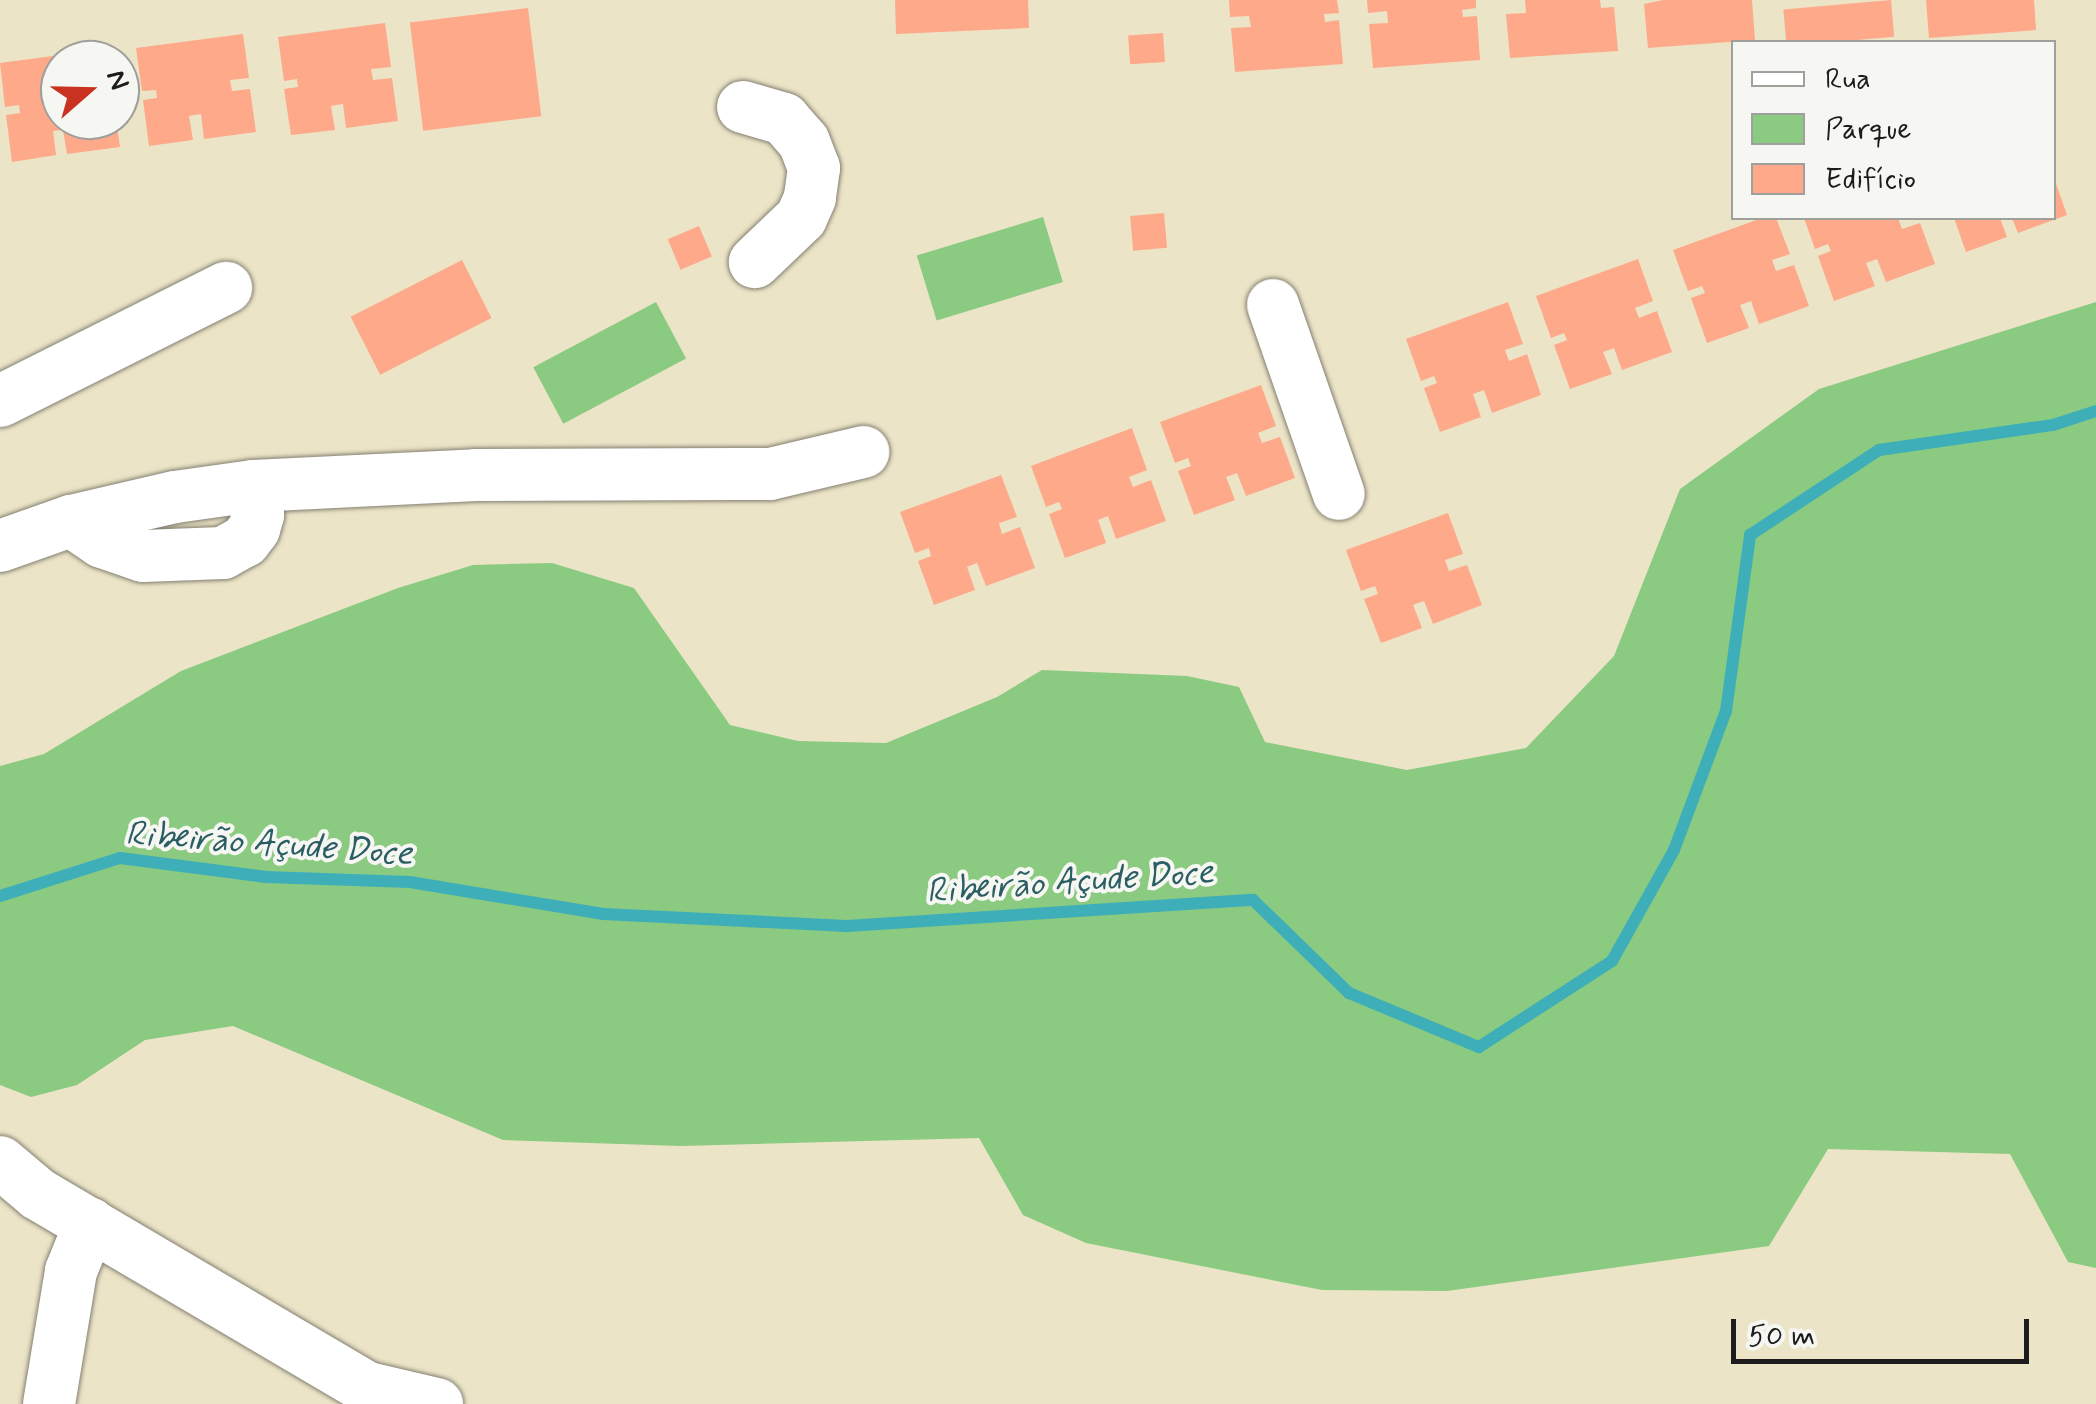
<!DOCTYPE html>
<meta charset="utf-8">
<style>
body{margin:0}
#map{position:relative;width:2096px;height:1404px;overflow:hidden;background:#ece4c7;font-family:Mynerve,sans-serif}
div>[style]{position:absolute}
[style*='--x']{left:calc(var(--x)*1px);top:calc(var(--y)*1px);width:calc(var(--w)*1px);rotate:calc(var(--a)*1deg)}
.green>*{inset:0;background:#8bca81;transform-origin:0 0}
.stream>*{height:12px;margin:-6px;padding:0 6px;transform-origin:6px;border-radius:6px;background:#3eaeb9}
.building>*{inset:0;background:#fda98a;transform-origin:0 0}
.roads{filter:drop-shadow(0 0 2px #848072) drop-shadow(0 0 2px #848072)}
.minor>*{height:52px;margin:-26px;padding:0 26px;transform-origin:26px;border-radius:26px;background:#fff}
span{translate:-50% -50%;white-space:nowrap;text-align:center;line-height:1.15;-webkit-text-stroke:8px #f6f6f2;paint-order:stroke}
.water-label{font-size:35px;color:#2b5e63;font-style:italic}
.legend{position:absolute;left:1731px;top:40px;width:325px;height:180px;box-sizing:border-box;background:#f6f6f2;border:2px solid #9f9f9c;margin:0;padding:12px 18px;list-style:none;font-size:30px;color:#1c1c1c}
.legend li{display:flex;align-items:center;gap:20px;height:50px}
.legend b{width:50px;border:2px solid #9f9f9c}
.north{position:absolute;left:40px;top:40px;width:100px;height:100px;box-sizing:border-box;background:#f6f6f2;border:2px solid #9f9f9c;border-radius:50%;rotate:70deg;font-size:28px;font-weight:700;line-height:40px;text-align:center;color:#1c1c1c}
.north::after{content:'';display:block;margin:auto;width:35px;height:45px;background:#c8321e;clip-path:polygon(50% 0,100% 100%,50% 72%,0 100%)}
.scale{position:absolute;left:1731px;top:1319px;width:298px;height:45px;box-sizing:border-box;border:5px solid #1c1c1c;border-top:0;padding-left:12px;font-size:30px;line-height:35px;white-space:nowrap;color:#1c1c1c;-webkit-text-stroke:8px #f6f6f2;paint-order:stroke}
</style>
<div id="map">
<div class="green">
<i style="left:1043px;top:217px;width:68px;height:132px;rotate:73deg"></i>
<i style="left:656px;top:302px;width:64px;height:139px;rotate:62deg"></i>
<i style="clip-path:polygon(2096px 302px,2096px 1268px,2068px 1262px,2010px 1154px,1828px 1149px,1769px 1246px,1447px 1291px,1322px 1290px,1086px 1243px,1023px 1215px,979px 1138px,680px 1146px,503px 1140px,233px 1026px,145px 1040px,77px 1085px,31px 1097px,0 1085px,0 766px,44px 754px,181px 671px,398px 588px,473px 565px,552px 563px,634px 588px,730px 725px,798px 741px,886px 743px,997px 697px,1042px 670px,1187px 676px,1239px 687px,1265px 742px,1407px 770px,1526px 748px,1614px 656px,1680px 489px,1819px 389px)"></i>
</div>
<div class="stream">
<i style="--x:0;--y:896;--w:126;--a:-17.6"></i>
<i style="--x:120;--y:858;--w:147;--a:7.4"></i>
<i style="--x:266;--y:877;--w:144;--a:2"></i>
<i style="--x:410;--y:882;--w:196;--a:9.4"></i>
<i style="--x:603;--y:914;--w:244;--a:2.8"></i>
<i style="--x:847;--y:926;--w:407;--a:-3.7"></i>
<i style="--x:1253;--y:900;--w:134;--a:44.1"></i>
<i style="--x:1349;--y:993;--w:141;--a:22.6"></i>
<i style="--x:1479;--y:1047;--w:158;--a:-32.9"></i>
<i style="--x:1612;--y:961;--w:127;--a:-60.8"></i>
<i style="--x:1674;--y:850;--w:148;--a:-69.5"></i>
<i style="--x:1726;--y:711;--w:178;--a:-82.2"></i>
<i style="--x:1750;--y:535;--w:154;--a:-33.4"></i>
<i style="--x:1879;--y:450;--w:176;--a:-8.2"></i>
<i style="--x:2053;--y:425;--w:45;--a:-18"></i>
</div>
<div class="building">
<i style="clip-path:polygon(895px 0,1028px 0,1029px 28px,896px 34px)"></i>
<i style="clip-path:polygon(1229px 0,1337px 0,1339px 13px,1324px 14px,1325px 22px,1339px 20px,1343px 64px,1235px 72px,1231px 28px,1251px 27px,1249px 16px,1230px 17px)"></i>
<i style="clip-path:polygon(1367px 0,1476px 0,1476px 8px,1462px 10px,1463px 17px,1477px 16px,1480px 60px,1373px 68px,1369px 24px,1388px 23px,1387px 11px,1368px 13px)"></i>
<i style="clip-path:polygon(1525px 0,1600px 0,1601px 8px,1614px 7px,1618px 51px,1510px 58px,1506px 14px,1526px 13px)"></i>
<i style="clip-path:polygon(1663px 0,1752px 0,1755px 40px,1648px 48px,1644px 4px)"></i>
<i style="left:1891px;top:0;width:37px;height:108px;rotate:85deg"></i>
<i style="clip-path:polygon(1926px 0,2034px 0,2036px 30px,1929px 38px)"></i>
<i style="left:528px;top:8px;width:109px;height:119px;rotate:83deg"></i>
<i style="clip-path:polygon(385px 23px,391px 67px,371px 69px,373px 80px,392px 78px,398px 121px,346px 128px,343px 104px,331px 106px,335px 130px,291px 135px,284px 89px,298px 87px,297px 79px,284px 81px,278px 37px)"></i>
<i style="left:1163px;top:33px;width:29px;height:35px;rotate:86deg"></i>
<i style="clip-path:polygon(243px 34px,249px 78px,230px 80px,232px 91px,250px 89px,256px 132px,204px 139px,201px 114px,189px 116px,193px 140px,149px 146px,143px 100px,157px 98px,156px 90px,142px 91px,136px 48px)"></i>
<i style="clip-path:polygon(106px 49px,108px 60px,60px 60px,60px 120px,116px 120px,120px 147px,67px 154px,63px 130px,53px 131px,56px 155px,12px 162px,6px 115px,20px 113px,19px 105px,5px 107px,0 63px)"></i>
<i style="clip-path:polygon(2054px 178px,2067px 215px,2018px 233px,2012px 218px,2054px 218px)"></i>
<i style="left:1164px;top:213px;width:35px;height:34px;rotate:85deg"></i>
<i style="clip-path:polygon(1762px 218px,1776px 218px,1790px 254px,1772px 260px,1776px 271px,1794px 265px,1809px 306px,1759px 324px,1751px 301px,1740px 305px,1749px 328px,1707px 343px,1691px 298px,1705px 293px,1702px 286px,1688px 291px,1673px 250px)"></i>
<i style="clip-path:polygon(1804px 218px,1898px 218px,1902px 229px,1920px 223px,1935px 264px,1886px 282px,1877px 259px,1866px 263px,1875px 286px,1834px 301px,1818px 256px,1831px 251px,1828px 244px,1815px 249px)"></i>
<i style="clip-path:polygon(1954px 218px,2000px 218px,2007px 237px,1966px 252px)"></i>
<i style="left:699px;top:226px;width:33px;height:34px;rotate:67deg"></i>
<i style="clip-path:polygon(1638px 259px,1653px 301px,1635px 308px,1639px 318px,1657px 311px,1672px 352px,1622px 370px,1614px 348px,1603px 352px,1612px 374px,1570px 389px,1554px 345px,1567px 340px,1564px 333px,1551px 338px,1536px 296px)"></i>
<i style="left:462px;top:260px;width:65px;height:125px;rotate:63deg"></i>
<i style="clip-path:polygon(1508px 302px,1523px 344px,1505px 350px,1509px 361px,1527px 354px,1541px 395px,1492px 413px,1484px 390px,1473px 394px,1481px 417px,1440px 432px,1424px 388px,1437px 383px,1434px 376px,1421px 381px,1406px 339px)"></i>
<i style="clip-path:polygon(1261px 385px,1276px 426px,1258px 433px,1262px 443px,1280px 437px,1295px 478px,1246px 496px,1237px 473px,1226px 477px,1235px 500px,1194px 515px,1178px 471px,1191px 466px,1188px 458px,1175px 463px,1160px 422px)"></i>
<i style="clip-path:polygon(1132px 428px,1147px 470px,1129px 477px,1133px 487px,1151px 480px,1166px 521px,1116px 539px,1108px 516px,1098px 520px,1106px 543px,1065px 558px,1049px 514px,1062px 509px,1059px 502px,1046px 507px,1031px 466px)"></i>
<i style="clip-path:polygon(1001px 475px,1017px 517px,999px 523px,1002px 534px,1020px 527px,1035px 568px,986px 586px,977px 563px,967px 567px,975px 590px,934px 605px,918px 561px,931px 556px,929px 548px,915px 553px,900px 512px)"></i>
<i style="clip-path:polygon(1448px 513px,1463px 554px,1445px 560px,1449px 571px,1467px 565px,1482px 605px,1433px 624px,1424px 601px,1413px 605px,1422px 628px,1381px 643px,1364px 599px,1378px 594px,1375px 586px,1361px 591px,1346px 550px)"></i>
</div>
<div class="roads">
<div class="minor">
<i style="--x:743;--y:107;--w:43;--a:16.3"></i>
<i style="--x:784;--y:119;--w:30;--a:49"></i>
<i style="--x:804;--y:142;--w:28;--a:69"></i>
<i style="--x:814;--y:168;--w:30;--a:98"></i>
<i style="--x:810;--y:198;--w:22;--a:114"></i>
<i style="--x:801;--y:218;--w:64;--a:136.3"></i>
<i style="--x:1273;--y:305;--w:200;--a:70.8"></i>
<i style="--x:0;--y:401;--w:253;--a:-26.6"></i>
<i style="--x:71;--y:521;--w:37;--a:34"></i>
<i style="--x:102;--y:542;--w:43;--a:18.9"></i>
<i style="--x:143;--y:556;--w:80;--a:-2.1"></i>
<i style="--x:223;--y:553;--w:25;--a:-29"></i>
<i style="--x:245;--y:541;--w:15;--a:-53"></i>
<i style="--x:254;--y:529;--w:15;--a:-74"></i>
<i style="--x:258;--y:515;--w:29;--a:-100"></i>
<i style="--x:0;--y:546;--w:75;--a:-19.4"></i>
<i style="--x:71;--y:521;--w:107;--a:-13"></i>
<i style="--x:175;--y:497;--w:79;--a:-8"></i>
<i style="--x:253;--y:486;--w:223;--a:-2.8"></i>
<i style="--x:476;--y:475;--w:294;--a:-0.2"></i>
<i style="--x:770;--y:474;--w:96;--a:-13.3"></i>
<i style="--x:0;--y:1162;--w:50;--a:40.1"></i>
<i style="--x:38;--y:1194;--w:383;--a:30.5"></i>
<i style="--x:368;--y:1388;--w:71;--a:13.1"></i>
<i style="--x:49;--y:1404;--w:135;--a:-80.6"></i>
<i style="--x:71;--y:1271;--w:51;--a:-68"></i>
</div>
</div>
<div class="water-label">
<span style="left:269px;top:844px;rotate:4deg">Ribeirão Açude Doce</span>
<span style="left:1070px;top:882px;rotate:-4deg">Ribeirão Açude Doce</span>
</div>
<ul class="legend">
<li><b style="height:12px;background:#fff"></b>Rua</li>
<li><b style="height:28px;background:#8bca81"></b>Parque</li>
<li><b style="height:28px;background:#fda98a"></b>Edifício</li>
</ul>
<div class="north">N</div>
<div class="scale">50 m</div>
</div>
